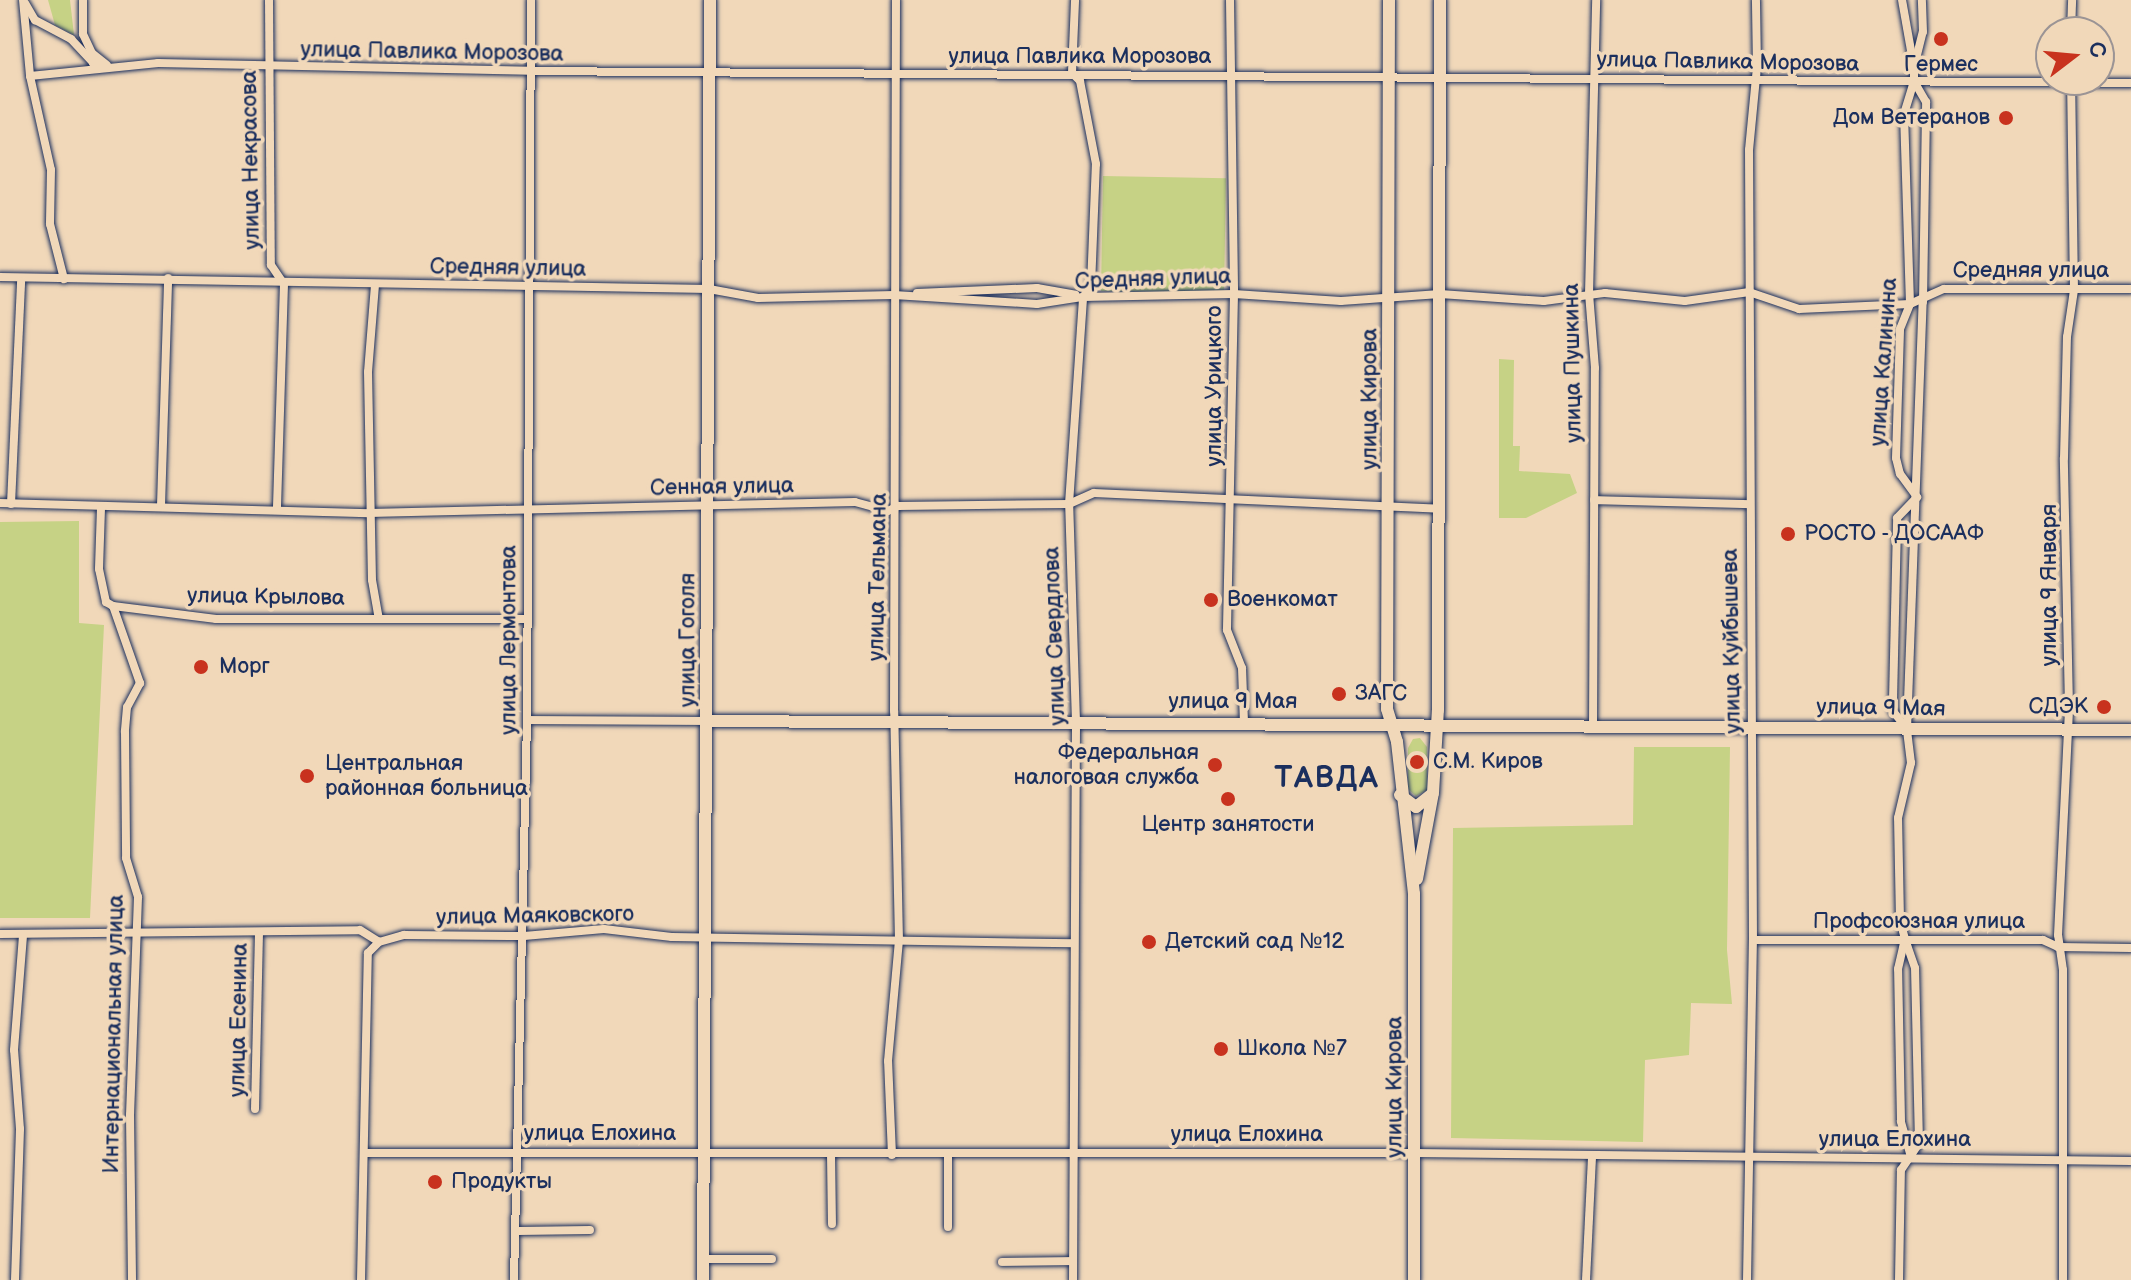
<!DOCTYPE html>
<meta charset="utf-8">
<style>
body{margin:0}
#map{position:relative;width:2131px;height:1280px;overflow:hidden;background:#f1d8b9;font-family:"Balsamiq Sans",sans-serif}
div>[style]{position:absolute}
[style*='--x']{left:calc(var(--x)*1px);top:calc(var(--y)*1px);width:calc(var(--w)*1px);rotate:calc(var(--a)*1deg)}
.green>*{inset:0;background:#c6d285;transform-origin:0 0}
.roads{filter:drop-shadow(0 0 2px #1b2f5e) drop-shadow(0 0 2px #1b2f5e)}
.street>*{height:8px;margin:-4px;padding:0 4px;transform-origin:4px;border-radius:4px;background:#f1d8b9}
.secondary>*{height:12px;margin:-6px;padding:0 6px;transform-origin:6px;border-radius:6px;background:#f1d8b9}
.primary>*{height:12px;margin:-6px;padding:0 6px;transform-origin:6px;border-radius:6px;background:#f1d8b9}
.dots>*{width:22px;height:22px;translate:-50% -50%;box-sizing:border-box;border:4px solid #f1d8b9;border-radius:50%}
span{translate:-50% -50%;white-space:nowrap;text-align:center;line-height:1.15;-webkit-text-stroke:7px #f1d8b9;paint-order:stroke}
.street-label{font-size:22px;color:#1b2f5e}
.poi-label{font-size:22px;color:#1b2f5e}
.right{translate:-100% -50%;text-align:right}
.left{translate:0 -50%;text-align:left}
.district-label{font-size:30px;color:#1b2f5e;font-weight:700;letter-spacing:2px}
.north{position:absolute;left:2035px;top:16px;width:80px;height:80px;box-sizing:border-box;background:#f1d8b9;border:2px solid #9b9495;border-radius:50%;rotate:74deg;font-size:22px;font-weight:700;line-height:32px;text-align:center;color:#1b2f5e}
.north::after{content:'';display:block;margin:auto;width:28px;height:36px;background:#c8321e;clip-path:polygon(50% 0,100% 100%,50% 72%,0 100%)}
</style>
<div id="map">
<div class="green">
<i style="clip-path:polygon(48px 0,70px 0,74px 35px,55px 25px)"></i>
<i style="left:1103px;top:176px;width:123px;height:115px;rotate:1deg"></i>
<i style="clip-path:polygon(1499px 359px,1514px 360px,1513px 446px,1520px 446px,1519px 471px,1570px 474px,1577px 493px,1526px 518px,1499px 518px)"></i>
<i style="clip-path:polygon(79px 521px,79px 623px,104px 625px,90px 918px,0 918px,0 522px)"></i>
<i style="clip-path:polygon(1420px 738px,1427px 747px,1427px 790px,1416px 796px,1408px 789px,1408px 748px,1413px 739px)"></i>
<i style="clip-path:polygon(1634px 747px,1730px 747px,1727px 950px,1732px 1004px,1691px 1003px,1689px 1055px,1645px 1060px,1643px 1142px,1451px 1138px,1453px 828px,1633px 825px)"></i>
</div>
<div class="roads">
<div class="street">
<i style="--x:23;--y:0;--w:76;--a:84.7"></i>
<i style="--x:30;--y:76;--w:96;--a:77.4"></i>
<i style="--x:51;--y:170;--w:54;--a:91.1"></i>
<i style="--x:50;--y:224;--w:57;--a:75.7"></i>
<i style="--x:83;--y:0;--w:34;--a:90"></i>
<i style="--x:83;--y:34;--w:21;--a:65"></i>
<i style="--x:92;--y:53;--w:19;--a:39"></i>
<i style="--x:269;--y:0;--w:265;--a:89.6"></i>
<i style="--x:271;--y:265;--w:23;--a:56"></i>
<i style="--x:284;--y:284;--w:224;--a:91.8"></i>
<i style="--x:1230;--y:0;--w:294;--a:89.2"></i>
<i style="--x:1234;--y:294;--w:336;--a:91.2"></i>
<i style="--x:1227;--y:630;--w:41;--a:68.5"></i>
<i style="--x:1242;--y:668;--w:54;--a:87.9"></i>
<i style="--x:1902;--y:0;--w:63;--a:79.9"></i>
<i style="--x:25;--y:3;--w:20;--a:60"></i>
<i style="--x:35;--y:20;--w:41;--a:27.8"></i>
<i style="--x:71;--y:39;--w:33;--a:47"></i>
<i style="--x:93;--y:63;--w:14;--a:17"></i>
<i style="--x:2071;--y:32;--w:32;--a:-88"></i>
<i style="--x:30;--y:76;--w:129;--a:-5.8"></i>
<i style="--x:158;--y:63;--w:372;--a:1.2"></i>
<i style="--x:530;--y:71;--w:1601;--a:0.43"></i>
<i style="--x:0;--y:277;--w:709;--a:0.97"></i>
<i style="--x:709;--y:289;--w:50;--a:10.4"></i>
<i style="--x:758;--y:298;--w:136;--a:-1.3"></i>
<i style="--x:894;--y:295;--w:143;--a:3.6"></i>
<i style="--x:1037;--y:304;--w:47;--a:-8.7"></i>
<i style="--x:1083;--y:297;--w:151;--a:-1.1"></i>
<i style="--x:1234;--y:294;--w:107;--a:3.7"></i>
<i style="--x:1341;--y:301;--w:99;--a:-4"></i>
<i style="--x:1440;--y:294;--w:104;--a:3.9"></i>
<i style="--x:1544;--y:301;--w:62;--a:-7.5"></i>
<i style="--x:1605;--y:293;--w:80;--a:5.7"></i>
<i style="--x:1685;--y:301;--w:65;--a:-8"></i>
<i style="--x:1749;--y:292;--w:53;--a:18.8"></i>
<i style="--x:1799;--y:309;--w:111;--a:-2.6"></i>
<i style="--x:1910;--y:304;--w:37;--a:-24"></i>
<i style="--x:1944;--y:289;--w:187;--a:0"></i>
<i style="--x:375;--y:285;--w:87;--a:94.6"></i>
<i style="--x:368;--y:372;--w:208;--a:88.9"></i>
<i style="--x:372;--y:580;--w:36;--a:80"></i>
<i style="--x:917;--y:293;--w:120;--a:-2.4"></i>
<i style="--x:1037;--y:288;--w:39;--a:10"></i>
<i style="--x:1594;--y:500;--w:154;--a:1.5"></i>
<i style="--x:0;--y:503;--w:369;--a:1.6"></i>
<i style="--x:369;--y:513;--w:486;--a:-1.3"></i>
<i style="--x:855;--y:502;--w:34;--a:15"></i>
<i style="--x:888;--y:511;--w:11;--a:-27"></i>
<i style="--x:898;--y:506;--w:171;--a:-0.7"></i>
<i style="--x:1069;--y:504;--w:27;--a:-24"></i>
<i style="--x:1094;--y:493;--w:346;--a:2.6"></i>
<i style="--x:11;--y:504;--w:223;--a:-87.4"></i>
<i style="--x:161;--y:506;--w:228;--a:-88.2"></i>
<i style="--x:101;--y:508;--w:61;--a:91.9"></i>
<i style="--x:99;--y:569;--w:34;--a:78"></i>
<i style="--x:106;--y:602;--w:8;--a:30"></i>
<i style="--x:113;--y:606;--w:104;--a:7.2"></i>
<i style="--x:216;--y:619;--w:312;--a:0"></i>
<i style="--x:113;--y:606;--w:82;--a:70.7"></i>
<i style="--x:140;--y:683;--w:27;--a:118"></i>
<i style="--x:127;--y:707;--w:25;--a:95"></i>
<i style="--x:125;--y:732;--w:126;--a:89.5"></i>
<i style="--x:126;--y:858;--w:41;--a:72.9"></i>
<i style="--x:138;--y:897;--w:218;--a:92.1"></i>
<i style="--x:130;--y:1115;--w:165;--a:89.3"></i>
<i style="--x:527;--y:720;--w:181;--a:0.3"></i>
<i style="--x:1593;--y:726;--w:358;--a:-89.7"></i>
<i style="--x:1595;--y:368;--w:74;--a:-94.6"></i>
<i style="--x:1589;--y:294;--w:294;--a:-88.6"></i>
<i style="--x:1907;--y:729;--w:427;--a:-87.9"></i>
<i style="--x:1923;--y:302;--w:200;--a:-89.1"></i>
<i style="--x:1926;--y:102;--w:24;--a:-120"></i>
<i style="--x:1914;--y:81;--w:14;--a:-90"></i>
<i style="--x:1914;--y:67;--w:36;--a:-76"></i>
<i style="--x:1923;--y:32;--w:32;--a:-92"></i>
<i style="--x:0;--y:934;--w:360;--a:-0.6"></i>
<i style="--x:360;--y:930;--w:22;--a:32"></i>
<i style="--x:379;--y:942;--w:26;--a:-16"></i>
<i style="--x:404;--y:935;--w:120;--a:0.5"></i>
<i style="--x:524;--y:936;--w:80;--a:-5"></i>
<i style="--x:604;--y:929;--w:68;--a:6.7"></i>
<i style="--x:672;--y:937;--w:402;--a:0.9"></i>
<i style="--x:1753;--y:940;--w:290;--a:0"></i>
<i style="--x:2043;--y:940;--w:17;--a:25"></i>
<i style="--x:2058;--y:947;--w:73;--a:0.8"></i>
<i style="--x:255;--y:1109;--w:177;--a:-88.7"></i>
<i style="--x:364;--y:1153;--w:1051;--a:0"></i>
<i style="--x:1415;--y:1153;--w:716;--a:0.64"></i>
<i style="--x:831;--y:1154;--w:70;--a:89.2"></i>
<i style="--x:892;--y:1155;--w:94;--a:-92.4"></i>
<i style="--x:888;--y:1061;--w:121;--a:-84.8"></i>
<i style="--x:899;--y:941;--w:230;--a:-91.2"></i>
<i style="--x:894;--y:711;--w:711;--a:-89.84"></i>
<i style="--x:1911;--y:1157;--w:37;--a:-106"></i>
<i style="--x:1901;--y:1121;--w:152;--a:-91.1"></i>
<i style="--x:1898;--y:969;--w:31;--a:-77"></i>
<i style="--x:1905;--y:939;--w:20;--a:-105"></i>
<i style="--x:1900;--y:920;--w:102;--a:-91.1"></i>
<i style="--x:1898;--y:818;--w:57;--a:-76.7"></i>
<i style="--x:1911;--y:763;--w:34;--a:-97"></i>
<i style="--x:1907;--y:729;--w:23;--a:-128"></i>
<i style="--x:1893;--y:711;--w:10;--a:-90"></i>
<i style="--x:1893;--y:701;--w:183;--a:-88.7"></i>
<i style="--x:1897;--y:518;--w:29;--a:-46"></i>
<i style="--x:1917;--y:497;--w:29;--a:-126"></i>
<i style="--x:1900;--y:474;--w:16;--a:-104"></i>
<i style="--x:1896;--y:458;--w:129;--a:-88.2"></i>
<i style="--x:1900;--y:329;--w:27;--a:-68"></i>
<i style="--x:1910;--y:304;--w:190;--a:-91.8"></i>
<i style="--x:1904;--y:114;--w:34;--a:-73"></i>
<i style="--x:948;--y:1227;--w:72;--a:-90"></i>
<i style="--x:518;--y:1231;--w:72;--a:-0.8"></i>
<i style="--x:703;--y:1259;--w:69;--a:0"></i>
<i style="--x:1002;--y:1262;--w:71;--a:-0.8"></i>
<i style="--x:15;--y:1280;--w:151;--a:-88.1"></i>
<i style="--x:20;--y:1129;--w:79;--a:-94.3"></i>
<i style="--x:14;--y:1050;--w:115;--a:-85.5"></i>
<i style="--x:361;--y:1280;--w:327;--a:-88.8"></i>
<i style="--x:368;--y:953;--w:16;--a:-45"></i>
<i style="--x:514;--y:1280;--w:560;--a:-88.67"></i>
<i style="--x:527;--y:720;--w:720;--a:-89.68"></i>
<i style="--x:1073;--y:1280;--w:558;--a:-89.69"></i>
<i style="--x:1076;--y:722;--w:218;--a:-91.8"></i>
<i style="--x:1069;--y:504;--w:207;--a:-86.1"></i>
<i style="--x:1083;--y:297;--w:14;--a:-54"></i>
<i style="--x:1091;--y:286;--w:122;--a:-87.7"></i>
<i style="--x:1096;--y:164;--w:85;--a:-100.9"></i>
<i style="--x:1080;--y:81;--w:11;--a:-135"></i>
<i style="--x:1072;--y:73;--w:73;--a:-87.6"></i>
<i style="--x:1586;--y:1280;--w:124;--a:-87.2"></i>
<i style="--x:1747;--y:1280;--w:340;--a:-89"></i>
<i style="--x:1753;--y:940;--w:790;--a:-90.29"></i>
<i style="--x:1749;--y:150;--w:83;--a:-84.5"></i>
<i style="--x:1757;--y:67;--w:67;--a:-90.9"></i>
<i style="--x:1899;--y:1280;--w:110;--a:-89"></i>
<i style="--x:1901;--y:1170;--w:32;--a:-56"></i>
<i style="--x:1919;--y:1143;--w:175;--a:-91.3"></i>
<i style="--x:1915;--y:968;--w:31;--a:-109"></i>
<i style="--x:2063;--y:1280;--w:310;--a:-90"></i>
<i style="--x:2063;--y:970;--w:35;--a:-98"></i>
<i style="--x:2058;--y:935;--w:228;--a:-87.2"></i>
<i style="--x:2069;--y:707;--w:249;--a:-91.2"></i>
<i style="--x:2064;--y:458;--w:121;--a:-88.6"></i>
<i style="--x:2067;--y:337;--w:48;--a:-81.5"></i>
<i style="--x:2074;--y:290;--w:210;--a:-90.8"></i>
</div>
<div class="secondary">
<i style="--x:708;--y:721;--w:1423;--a:0.36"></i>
<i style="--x:703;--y:1280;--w:1280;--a:-89.69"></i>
</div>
<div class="primary">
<i style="--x:1389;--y:0;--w:709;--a:90.16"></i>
<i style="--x:1387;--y:709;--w:34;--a:73"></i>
<i style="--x:1397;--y:742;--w:153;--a:83.6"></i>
<i style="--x:1414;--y:894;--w:386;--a:90"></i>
<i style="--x:1400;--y:795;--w:20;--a:37"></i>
<i style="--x:1416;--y:807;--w:19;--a:-39"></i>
<i style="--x:1417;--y:879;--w:87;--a:-79.5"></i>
<i style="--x:1433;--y:793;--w:83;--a:-86.6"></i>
<i style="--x:1438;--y:710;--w:710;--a:-89.84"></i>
</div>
</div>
<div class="dots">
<i style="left:1941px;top:39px;background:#c8321e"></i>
<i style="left:2006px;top:118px;background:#c8321e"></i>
<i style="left:1788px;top:534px;background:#c8321e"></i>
<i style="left:1211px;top:600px;background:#c8321e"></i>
<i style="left:201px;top:667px;background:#c8321e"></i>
<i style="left:1339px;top:694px;background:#c8321e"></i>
<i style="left:2104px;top:707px;background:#c8321e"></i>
<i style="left:1417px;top:762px;background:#c8321e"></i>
<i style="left:1215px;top:765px;background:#c8321e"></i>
<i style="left:307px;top:776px;background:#c8321e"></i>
<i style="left:1228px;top:799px;background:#c8321e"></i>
<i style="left:1149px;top:942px;background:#c8321e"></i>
<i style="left:1221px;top:1049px;background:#c8321e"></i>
<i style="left:435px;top:1182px;background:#c8321e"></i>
</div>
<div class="street-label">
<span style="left:432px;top:52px;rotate:1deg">улица Павлика Морозова</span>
<span style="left:1080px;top:57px">улица Павлика Морозова</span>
<span style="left:1728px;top:62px;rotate:1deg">улица Павлика Морозова</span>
<span style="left:251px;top:160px;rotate:-91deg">улица Некрасова</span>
<span style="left:508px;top:268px;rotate:1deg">Средняя улица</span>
<span style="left:2031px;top:271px">Средняя улица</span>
<span style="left:1153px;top:279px;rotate:-2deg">Средняя улица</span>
<span style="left:1884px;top:362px;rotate:-86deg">улица Калинина</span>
<span style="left:1573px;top:363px;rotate:-91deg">улица Пушкина</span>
<span style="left:1215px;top:386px;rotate:-90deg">улица Урицкого</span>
<span style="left:1370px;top:399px;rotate:-90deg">улица Кирова</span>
<span style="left:722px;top:487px;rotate:-1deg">Сенная улица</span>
<span style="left:878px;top:577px;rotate:-89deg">улица Тельмана</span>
<span style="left:2050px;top:585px;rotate:-90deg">улица 9 Января</span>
<span style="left:266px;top:597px;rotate:1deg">улица Крылова</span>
<span style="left:1055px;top:636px;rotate:-92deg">улица Свердлова</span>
<span style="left:509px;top:640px;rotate:-90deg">улица Лермонтова</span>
<span style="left:688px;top:640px;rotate:-90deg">улица Гоголя</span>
<span style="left:1732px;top:641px;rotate:-91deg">улица Куйбышева</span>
<span style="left:1233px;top:702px">улица 9 Мая</span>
<span style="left:1881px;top:708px;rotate:1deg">улица 9 Мая</span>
<span style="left:535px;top:916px;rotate:-1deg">улица Маяковского</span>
<span style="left:1919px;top:922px">Профсоюзная улица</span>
<span style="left:239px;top:1020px;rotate:-89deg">улица Есенина</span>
<span style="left:114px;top:1034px;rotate:-89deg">Интернациональная улица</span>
<span style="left:1395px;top:1087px;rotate:-90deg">улица Кирова</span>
<span style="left:600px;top:1134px">улица Елохина</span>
<span style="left:1247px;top:1135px">улица Елохина</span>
<span style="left:1895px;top:1140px">улица Елохина</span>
</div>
<div class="poi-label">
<span style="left:1941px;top:65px">Гермес</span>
<span class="right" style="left:1990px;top:118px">Дом Ветеранов</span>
<span class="left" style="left:1804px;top:534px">РОСТО - ДОСААФ</span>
<span class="left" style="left:1227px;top:600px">Военкомат</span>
<span class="left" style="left:219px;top:667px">Морг</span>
<span class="left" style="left:1355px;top:694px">ЗАГС</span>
<span class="right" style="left:2088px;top:707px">СДЭК</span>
<span class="right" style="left:1199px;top:765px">Федеральная<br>налоговая служба</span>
<span class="left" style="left:1433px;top:762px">С.М. Киров</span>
<span class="left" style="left:325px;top:776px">Центральная<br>районная больница</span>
<span style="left:1228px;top:825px">Центр занятости</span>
<span class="left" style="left:1165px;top:942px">Детский сад №12</span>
<span class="left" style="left:1237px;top:1049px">Школа №7</span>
<span class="left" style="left:451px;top:1182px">Продукты</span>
</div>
<div class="district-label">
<span style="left:1327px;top:778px">ТАВДА</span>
</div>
<div class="north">С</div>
</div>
